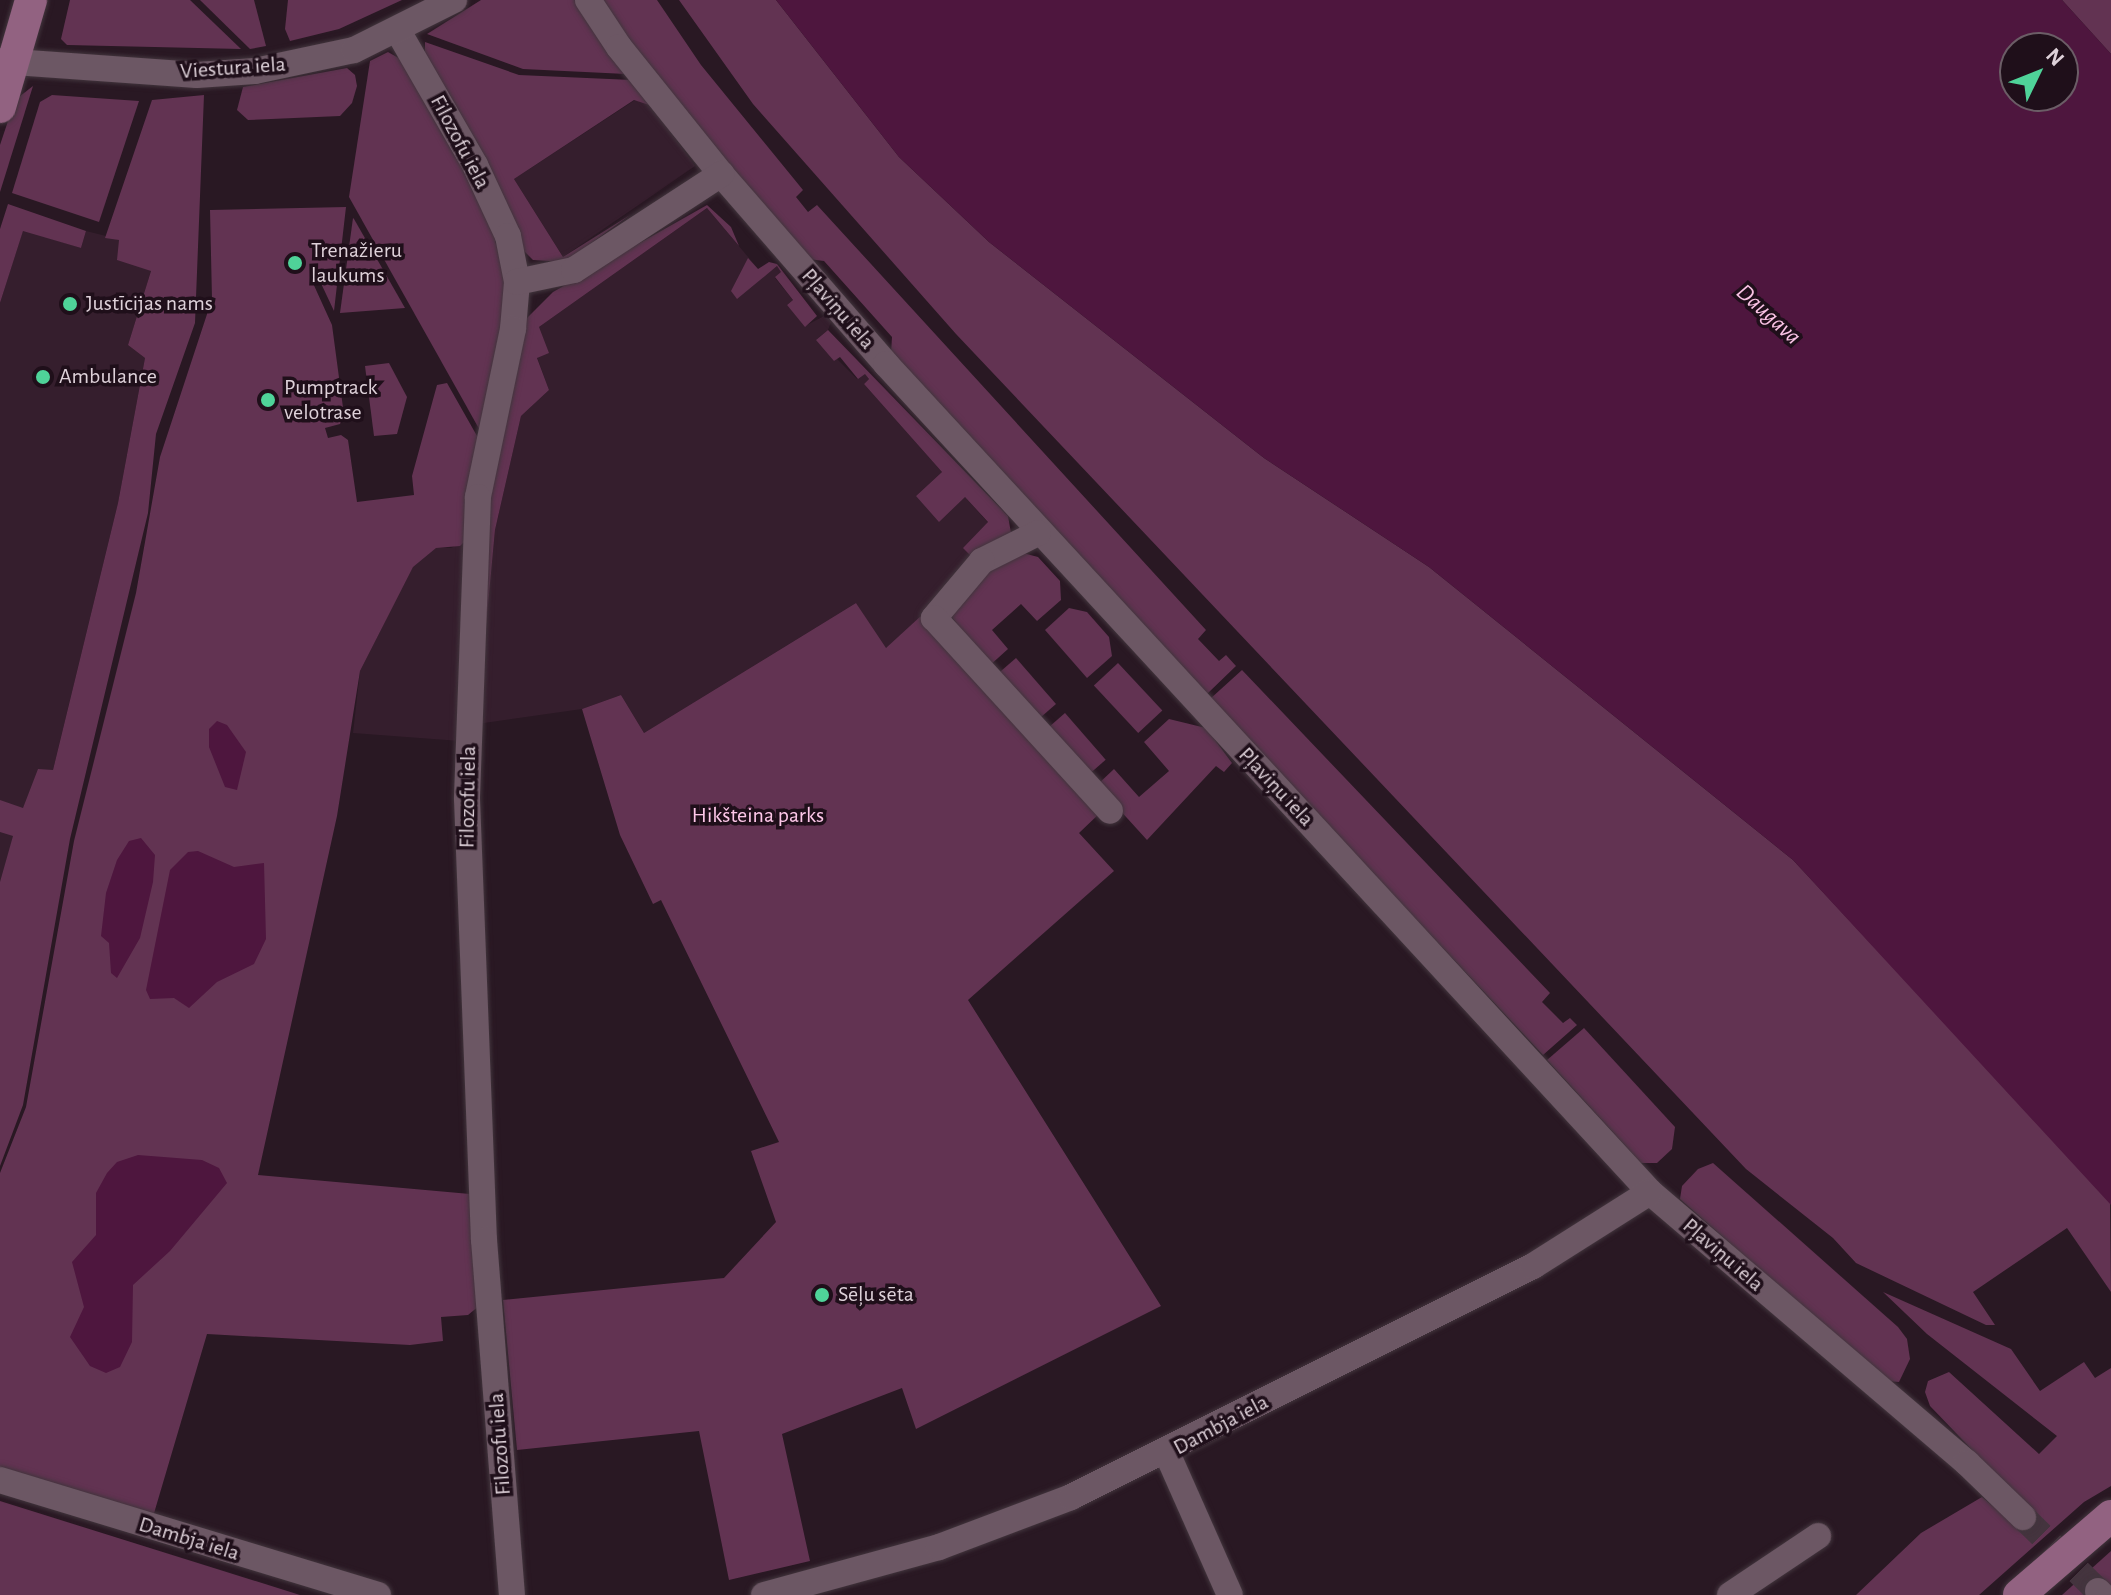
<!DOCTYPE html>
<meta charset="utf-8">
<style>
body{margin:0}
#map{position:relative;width:2111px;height:1595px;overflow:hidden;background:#291823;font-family:"Alegreya Sans",sans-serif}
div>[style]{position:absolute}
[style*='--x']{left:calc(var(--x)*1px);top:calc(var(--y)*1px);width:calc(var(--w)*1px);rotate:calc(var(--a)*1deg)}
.built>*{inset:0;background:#351e2d}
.green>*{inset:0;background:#623352;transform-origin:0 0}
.water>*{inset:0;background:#4e163e}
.minor-tunnel>*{height:26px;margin-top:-13px;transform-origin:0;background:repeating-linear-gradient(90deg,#44343e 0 26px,transparent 0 39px)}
.roads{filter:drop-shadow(0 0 2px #42353d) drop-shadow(0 0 2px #42353d)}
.minor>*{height:26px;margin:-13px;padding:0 13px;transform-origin:13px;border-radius:13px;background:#6c5764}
.major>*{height:32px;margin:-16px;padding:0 16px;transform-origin:16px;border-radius:16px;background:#926281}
.dots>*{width:22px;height:22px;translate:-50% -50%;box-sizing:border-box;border:4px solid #1f0f1a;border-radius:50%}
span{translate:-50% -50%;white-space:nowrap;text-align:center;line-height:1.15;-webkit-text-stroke:7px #1f0f1a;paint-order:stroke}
.street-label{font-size:22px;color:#ded1d9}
.poi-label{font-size:22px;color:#ded1d9}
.left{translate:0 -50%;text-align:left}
.park-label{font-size:22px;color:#fec7e9}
.water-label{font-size:24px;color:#fac3e5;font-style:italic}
.north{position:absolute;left:1999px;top:32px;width:80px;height:80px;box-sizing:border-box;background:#1f0f1a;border:2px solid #6b5d66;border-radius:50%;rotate:47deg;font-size:22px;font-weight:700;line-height:32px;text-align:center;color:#ded1d9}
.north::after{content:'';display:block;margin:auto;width:28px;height:36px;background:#4fd399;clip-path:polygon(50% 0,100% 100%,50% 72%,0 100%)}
</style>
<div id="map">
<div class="built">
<i style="clip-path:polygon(635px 100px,652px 106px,695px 166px,563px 257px,514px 179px)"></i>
<i style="clip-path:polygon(707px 208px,764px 276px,777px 266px,782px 272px,775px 278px,793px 300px,787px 305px,805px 326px,826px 315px,831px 322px,828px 330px,817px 339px,857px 379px,865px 373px,869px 379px,864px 384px,942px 472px,916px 496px,965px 497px,1016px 554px,885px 649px,856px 603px,644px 733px,621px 695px,582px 709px,477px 724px,495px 530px,521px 416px,549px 390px,537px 357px,539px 327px)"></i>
<i style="clip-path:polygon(23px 230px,81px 248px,86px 231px,106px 236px,119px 240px,151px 271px,128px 345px,145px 358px,118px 503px,52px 774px,0 929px,0 303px)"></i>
<i style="clip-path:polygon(466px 540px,460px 741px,353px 733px,360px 671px,412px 567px,436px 547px,451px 548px)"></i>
</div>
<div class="green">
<i style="clip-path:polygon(70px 0,190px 0,241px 49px,67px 45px,61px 39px)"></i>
<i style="clip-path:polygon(200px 0,254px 0,266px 46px,250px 49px)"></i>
<i style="clip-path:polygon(288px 0,402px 0,339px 29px,290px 41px,285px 29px)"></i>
<i style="clip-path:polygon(481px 0,576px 0,626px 74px,523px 69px,427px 34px)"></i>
<i style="clip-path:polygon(597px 0,657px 0,701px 65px,803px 190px,796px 197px,808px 212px,817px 205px,1206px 630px,1198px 639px,1219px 661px,1226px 655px,1236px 666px,1207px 694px,891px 353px,892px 337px,824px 261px,808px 259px,631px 49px)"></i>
<i style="clip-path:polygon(679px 0,776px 0,899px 157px,989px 242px,1264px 458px,1429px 567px,1793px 860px,2110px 1200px,2111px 1292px,2067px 1228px,1973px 1292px,1995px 1325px,1986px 1325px,1856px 1263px,1833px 1238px,1746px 1169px,956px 334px,753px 104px)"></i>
<i style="clip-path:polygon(2062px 0,2111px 0,2111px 54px)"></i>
<i style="clip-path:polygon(425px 42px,519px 75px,632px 80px,652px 106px,634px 100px,514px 179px,563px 257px,630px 215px,565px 262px,533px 260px,522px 249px,425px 58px)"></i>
<i style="clip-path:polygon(388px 52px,402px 60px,440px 121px,494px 236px,508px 291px,482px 434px,349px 197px,370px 61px)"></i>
<i style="clip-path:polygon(347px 68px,355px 75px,357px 86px,352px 103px,340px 116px,248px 120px,237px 110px,243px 87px)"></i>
<i style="clip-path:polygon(33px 86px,0 192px,0 145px,15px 100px)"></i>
<i style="clip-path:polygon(52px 95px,139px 101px,99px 222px,12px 193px,40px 102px)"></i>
<i style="clip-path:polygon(204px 95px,195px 323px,156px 434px,148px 513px,70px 839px,23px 1105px,0 1166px,0 882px,13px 836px,0 832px,0 800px,23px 808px,38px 769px,53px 770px,118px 503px,145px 358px,128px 345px,151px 271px,117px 260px,119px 240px,105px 238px,152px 100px)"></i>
<i style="clip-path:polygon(8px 204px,86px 231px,81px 248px,23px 231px,0 303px,0 229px)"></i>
<i style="clip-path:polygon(707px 205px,731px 227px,739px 246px,707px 208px,539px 327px,549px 353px,537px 358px,549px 390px,521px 416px,495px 530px,477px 724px,482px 541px,526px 319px,553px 292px)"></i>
<i style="clip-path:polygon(346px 207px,334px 311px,318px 277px,312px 281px,332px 325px,344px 415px,340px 424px,325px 428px,328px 438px,341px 435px,348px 440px,357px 502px,414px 495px,412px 476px,437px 385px,447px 383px,481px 443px,466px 540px,460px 546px,436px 548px,413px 567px,360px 671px,337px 816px,258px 1175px,470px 1194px,479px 1306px,468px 1315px,441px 1317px,443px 1341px,410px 1345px,207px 1334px,152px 1520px,0 1469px,0 1173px,26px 1107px,74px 841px,136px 593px,160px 457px,212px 299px,210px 210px)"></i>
<i style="clip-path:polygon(353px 218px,354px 219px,405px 308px,340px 313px)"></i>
<i style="clip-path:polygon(748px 258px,758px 269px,769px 262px,777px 264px,817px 316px,805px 327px,787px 305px,793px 300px,775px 277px,781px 272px,777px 266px,737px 299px,731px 291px)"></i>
<i style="clip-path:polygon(828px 330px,1008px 516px,1011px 533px,970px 555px,963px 548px,988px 522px,965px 497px,939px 522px,916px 496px,942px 472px,864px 384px,869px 379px,865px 374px,858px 379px,840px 357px,834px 361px,816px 340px)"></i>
<i style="clip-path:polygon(389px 363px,407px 397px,397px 434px,374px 436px,365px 366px)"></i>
<i style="clip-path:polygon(1023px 553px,1038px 557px,1060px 581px,1061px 600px,1037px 621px,1021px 604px,992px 630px,1008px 649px,988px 667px,952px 617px,994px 561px)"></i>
<i style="clip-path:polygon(856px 603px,886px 648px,922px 615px,1101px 812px,1079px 833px,1114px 871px,968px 1000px,1161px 1306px,916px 1429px,902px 1388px,782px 1434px,810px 1561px,729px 1580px,699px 1431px,517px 1450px,503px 1300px,724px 1278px,776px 1222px,751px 1151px,779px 1142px,661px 900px,653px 904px,620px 835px,582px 709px,621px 695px,644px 733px)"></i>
<i style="clip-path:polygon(1069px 608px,1087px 612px,1109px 637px,1112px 656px,1087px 678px,1045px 630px)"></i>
<i style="left:1016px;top:658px;width:61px;height:26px;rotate:49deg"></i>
<i style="left:1118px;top:663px;width:65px;height:33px;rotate:47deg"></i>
<i style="clip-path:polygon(1242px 670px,1550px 993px,1542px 1002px,1563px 1023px,1570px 1018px,1577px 1025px,1543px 1055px,1210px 699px)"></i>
<i style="left:1065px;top:713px;width:62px;height:25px;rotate:49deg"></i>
<i style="clip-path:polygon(1169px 719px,1206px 728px,1232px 763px,1224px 772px,1216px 766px,1147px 840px,1097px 785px,1114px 769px,1139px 797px,1169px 771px,1144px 742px)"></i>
<i style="clip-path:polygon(1584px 1028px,1675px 1127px,1672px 1149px,1657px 1163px,1641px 1163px,1547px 1060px)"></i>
<i style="clip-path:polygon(1713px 1163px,1898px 1327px,1907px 1339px,1910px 1359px,1899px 1382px,1886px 1381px,1680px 1199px,1682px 1186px,1698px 1169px)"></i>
<i style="clip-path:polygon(1883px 1292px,2011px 1349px,2040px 1391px,2084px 1362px,2095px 1378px,2111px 1368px,2111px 1486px,2084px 1502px,1979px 1595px,1856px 1595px,1921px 1533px,1982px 1497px,2013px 1523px,2027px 1507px,1930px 1406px,1925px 1392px,1928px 1381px,1949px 1372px,2039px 1454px,2057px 1436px,1927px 1334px)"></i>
<i style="clip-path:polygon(0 1501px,300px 1595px,0 1595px)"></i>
<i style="clip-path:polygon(2111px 1551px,2111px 1588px,2097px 1595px,2062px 1595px)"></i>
</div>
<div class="water">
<i style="clip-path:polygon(evenodd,776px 0,2062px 0,2111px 54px,2111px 1205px,1793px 860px,1429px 567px,1264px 458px,989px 242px,899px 157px,776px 0,2015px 48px,2063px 48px,2063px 96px,2015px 96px,2015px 48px)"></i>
<i style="clip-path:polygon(217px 721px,227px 725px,246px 752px,237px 790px,225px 787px,209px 747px,209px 729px)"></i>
<i style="clip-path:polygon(141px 838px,155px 855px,153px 882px,140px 938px,117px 978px,111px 973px,109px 943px,101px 936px,106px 893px,117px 860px,129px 841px)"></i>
<i style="clip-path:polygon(198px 851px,234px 867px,264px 863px,266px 939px,254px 964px,217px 982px,189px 1008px,174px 998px,150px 999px,146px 990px,170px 870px,188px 852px)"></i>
<i style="clip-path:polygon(138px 1155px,202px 1160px,219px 1168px,227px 1183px,170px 1251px,133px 1285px,132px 1342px,120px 1367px,106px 1373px,90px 1366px,70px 1337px,84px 1307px,72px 1262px,96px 1235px,96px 1193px,107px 1173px,117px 1162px)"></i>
</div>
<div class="minor-tunnel">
<i style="--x:2023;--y:1517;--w:105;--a:44.6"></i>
</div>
<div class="roads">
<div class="minor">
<i style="--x:588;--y:0;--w:56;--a:56.6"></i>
<i style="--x:619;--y:47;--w:163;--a:51.2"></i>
<i style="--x:721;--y:174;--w:252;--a:49"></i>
<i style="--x:886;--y:364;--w:1127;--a:47.3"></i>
<i style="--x:1650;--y:1192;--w:417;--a:40.5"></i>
<i style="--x:1967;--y:1463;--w:78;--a:44"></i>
<i style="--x:398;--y:31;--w:155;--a:60.1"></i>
<i style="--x:475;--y:165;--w:78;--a:65.1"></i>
<i style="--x:508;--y:236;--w:47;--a:78.9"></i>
<i style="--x:517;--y:282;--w:47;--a:94.9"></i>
<i style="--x:513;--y:329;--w:172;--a:101.8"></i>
<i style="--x:478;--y:497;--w:302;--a:92.1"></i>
<i style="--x:467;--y:799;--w:441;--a:87.8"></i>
<i style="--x:484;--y:1240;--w:356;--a:85.5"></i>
<i style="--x:0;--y:61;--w:197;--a:4.1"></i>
<i style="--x:197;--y:75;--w:58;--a:-3.9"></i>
<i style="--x:255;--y:71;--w:101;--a:-12"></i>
<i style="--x:354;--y:50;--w:112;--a:-26.6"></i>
<i style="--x:517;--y:282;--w:58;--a:-11.9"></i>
<i style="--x:574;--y:270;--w:176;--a:-33.1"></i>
<i style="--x:1038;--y:533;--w:63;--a:153.4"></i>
<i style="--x:982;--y:561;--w:75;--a:130.1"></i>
<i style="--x:934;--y:618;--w:261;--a:47.6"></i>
<i style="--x:1167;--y:1453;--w:155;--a:66.1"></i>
<i style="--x:0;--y:1480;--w:395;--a:16.9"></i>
<i style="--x:2098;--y:1591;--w:6;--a:45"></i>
<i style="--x:764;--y:1595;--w:181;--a:-15.3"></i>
<i style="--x:939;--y:1547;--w:141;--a:-20.7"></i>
<i style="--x:1071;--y:1497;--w:517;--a:-26.57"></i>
<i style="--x:1533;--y:1266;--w:138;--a:-32.3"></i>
<i style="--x:1730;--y:1595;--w:106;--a:-33.8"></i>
</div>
<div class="major">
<i style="--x:0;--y:107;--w:111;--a:-73.8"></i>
<i style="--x:2019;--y:1595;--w:121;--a:-40.7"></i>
</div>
</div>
<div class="dots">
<i style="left:295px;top:263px;background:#4fd399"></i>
<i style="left:70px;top:304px;background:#4fd399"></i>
<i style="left:43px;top:377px;background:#4fd399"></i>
<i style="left:268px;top:400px;background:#4fd399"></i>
<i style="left:822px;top:1295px;background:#4fd399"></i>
</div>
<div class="street-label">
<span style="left:233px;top:68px;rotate:-4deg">Viestura iela</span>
<span style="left:460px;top:142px;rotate:62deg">Filozofu iela</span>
<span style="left:838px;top:309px;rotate:49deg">Pļaviņu iela</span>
<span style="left:1276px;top:787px;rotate:47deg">Pļaviņu iela</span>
<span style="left:468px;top:797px;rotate:-89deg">Filozofu iela</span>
<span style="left:1723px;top:1255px;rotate:41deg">Pļaviņu iela</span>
<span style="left:1221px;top:1425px;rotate:-28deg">Dambja iela</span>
<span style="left:500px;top:1444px;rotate:-94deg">Filozofu iela</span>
<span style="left:189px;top:1539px;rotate:17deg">Dambja iela</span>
</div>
<div class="poi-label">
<span class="left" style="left:311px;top:263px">Trenažieru<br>laukums</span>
<span class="left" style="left:86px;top:304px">Justīcijas nams</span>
<span class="left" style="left:59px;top:377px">Ambulance</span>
<span class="left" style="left:284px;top:400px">Pumptrack<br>velotrase</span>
<span class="left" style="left:838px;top:1295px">Sēļu sēta</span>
</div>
<div class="park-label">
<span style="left:758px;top:816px">Hikšteina parks</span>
</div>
<div class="water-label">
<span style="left:1768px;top:315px;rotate:42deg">Daugava</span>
</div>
<div class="north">N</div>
</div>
